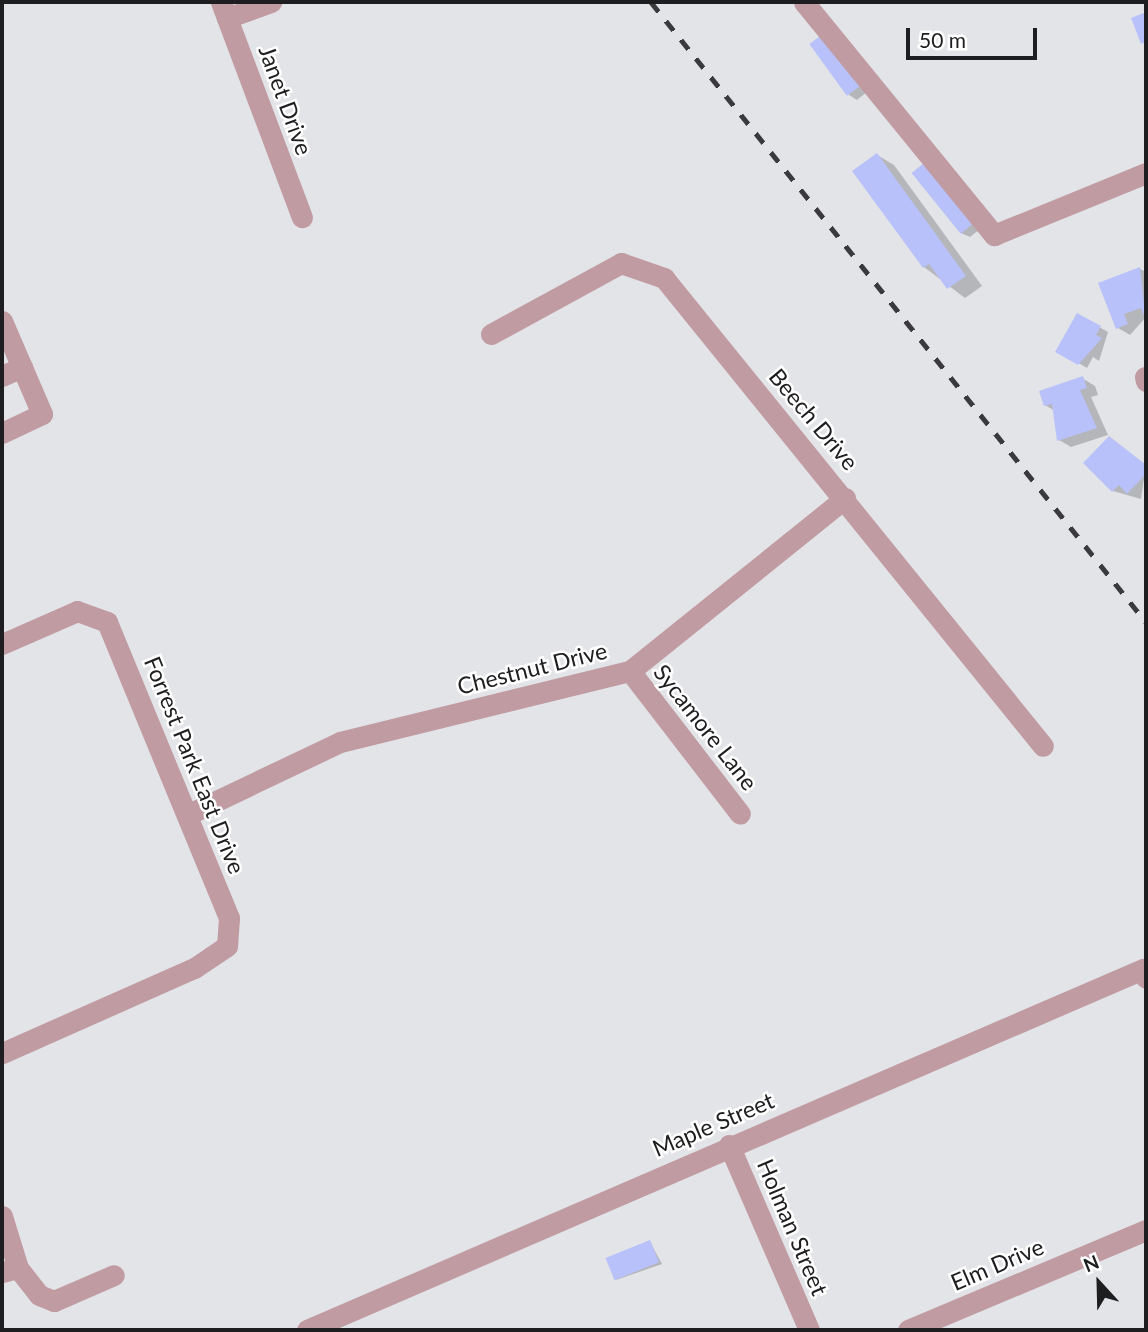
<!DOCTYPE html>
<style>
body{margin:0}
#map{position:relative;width:1148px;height:1332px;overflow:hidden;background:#e3e4e8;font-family:Lato,sans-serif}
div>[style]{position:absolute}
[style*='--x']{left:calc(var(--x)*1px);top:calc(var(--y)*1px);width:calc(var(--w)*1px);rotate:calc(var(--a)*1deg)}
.shadow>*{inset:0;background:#0003}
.building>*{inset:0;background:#b8c1f9;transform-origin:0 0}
.minor>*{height:21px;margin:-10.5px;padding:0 10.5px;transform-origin:10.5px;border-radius:10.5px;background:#c09ba2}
.rail>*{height:5px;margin-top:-2.5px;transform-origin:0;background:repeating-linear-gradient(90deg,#3a3a3c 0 12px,transparent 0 24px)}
span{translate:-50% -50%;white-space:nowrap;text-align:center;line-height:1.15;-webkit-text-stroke:5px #fff;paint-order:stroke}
.street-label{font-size:23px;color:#1e1e20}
.frame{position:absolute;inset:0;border:4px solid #1e1e20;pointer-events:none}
.north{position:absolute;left:1064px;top:1248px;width:70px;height:70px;-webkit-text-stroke:5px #fff;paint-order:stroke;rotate:338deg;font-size:19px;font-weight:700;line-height:28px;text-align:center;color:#1e1e20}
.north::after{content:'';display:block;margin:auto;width:24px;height:32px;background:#1e1e20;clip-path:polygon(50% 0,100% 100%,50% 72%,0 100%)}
.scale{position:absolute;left:906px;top:28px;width:131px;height:32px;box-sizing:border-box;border:4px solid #1e1e20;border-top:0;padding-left:9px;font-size:21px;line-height:24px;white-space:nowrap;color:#1e1e20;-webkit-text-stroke:5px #fff;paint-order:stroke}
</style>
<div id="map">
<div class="shadow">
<i style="clip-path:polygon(812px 44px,868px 91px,857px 100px,849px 95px)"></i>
<i style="clip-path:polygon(877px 155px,894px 165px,982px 286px,965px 298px,924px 267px)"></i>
<i style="clip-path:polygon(914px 173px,980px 229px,970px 237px,961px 233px)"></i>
<i style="clip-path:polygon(1140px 269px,1146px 272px,1146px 317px,1130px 335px,1118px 328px)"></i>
<i style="clip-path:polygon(1078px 315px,1108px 332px,1099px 361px,1093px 357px,1087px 368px,1058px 351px)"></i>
<i style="clip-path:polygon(1082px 378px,1095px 386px,1098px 395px,1091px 397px,1108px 435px,1071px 447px,1059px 440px,1055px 411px,1045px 405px)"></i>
<i style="clip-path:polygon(1109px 438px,1146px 465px,1141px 499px,1113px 491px)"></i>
<i style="clip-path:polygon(650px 1242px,662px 1264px,616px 1280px)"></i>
</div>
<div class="building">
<i style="clip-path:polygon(1146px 12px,1146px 42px,1141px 44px,1131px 18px)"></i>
<i style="left:823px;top:34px;width:64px;height:17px;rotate:54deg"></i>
<i style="clip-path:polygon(877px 153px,966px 276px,947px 289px,929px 264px,923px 268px,852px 171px)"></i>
<i style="left:924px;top:163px;width:78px;height:16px;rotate:51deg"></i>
<i style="clip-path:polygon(1140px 267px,1146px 321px,1141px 308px,1124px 314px,1128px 324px,1116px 329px,1098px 283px)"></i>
<i style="clip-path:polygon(1077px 313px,1101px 326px,1096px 335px,1102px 338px,1078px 365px,1055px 352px)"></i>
<i style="clip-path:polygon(1083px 376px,1087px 388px,1080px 390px,1097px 428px,1057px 441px,1052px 404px,1044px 406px,1039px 391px)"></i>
<i style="clip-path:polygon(1109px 436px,1146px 465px,1146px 474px,1127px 494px,1119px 485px,1112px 492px,1083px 463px)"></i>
<i style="left:650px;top:1240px;width:24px;height:48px;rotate:68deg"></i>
</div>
<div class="minor">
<i style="--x:221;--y:2;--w:230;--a:69.4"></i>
<i style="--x:804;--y:2;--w:301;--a:50.8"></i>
<i style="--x:994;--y:235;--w:164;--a:-22.2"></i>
<i style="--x:227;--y:18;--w:47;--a:-20"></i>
<i style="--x:2;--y:321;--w:101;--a:66.7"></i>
<i style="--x:42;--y:414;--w:44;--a:154.6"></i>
<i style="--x:491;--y:334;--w:148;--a:-28.6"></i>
<i style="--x:621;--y:263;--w:46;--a:19.2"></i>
<i style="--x:664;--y:278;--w:602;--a:51"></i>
<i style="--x:2;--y:376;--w:22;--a:-24"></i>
<i style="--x:1145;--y:377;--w:4;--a:76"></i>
<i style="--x:2;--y:644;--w:82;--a:-23.7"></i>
<i style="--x:77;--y:611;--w:32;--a:20"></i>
<i style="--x:107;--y:622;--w:320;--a:67.6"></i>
<i style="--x:229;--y:918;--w:28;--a:94"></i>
<i style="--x:227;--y:946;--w:40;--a:146"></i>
<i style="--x:194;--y:968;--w:210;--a:156.1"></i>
<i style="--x:630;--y:671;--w:180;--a:52.4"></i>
<i style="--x:189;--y:814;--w:167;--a:-25.5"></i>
<i style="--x:340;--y:742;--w:299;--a:-13.8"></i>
<i style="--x:630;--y:671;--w:276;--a:-38.8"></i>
<i style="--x:729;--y:1145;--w:202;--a:66.6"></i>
<i style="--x:2;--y:1216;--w:54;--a:72.9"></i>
<i style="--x:2;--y:1272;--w:16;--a:-14"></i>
<i style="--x:18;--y:1268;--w:34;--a:52"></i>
<i style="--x:39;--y:1295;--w:16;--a:22"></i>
<i style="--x:54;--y:1301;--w:65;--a:-23.4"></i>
<i style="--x:307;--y:1330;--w:911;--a:-23.36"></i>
<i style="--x:1143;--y:969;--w:9;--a:72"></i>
<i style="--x:908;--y:1330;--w:258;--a:-22.8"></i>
</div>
<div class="rail">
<i style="--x:651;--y:2;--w:793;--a:51.4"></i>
</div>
<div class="street-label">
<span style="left:286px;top:100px;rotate:70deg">Janet Drive</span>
<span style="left:814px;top:419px;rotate:50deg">Beech Drive</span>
<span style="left:532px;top:668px;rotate:-14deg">Chestnut Drive</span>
<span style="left:706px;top:727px;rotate:52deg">Sycamore Lane</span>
<span style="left:195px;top:765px;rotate:68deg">Forrest Park East Drive</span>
<span style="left:713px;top:1124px;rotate:-23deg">Maple Street</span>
<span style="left:793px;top:1227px;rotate:67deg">Holman Street</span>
<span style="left:997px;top:1264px;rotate:-23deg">Elm Drive</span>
</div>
<div class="frame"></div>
<div class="north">N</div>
<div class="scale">50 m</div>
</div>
